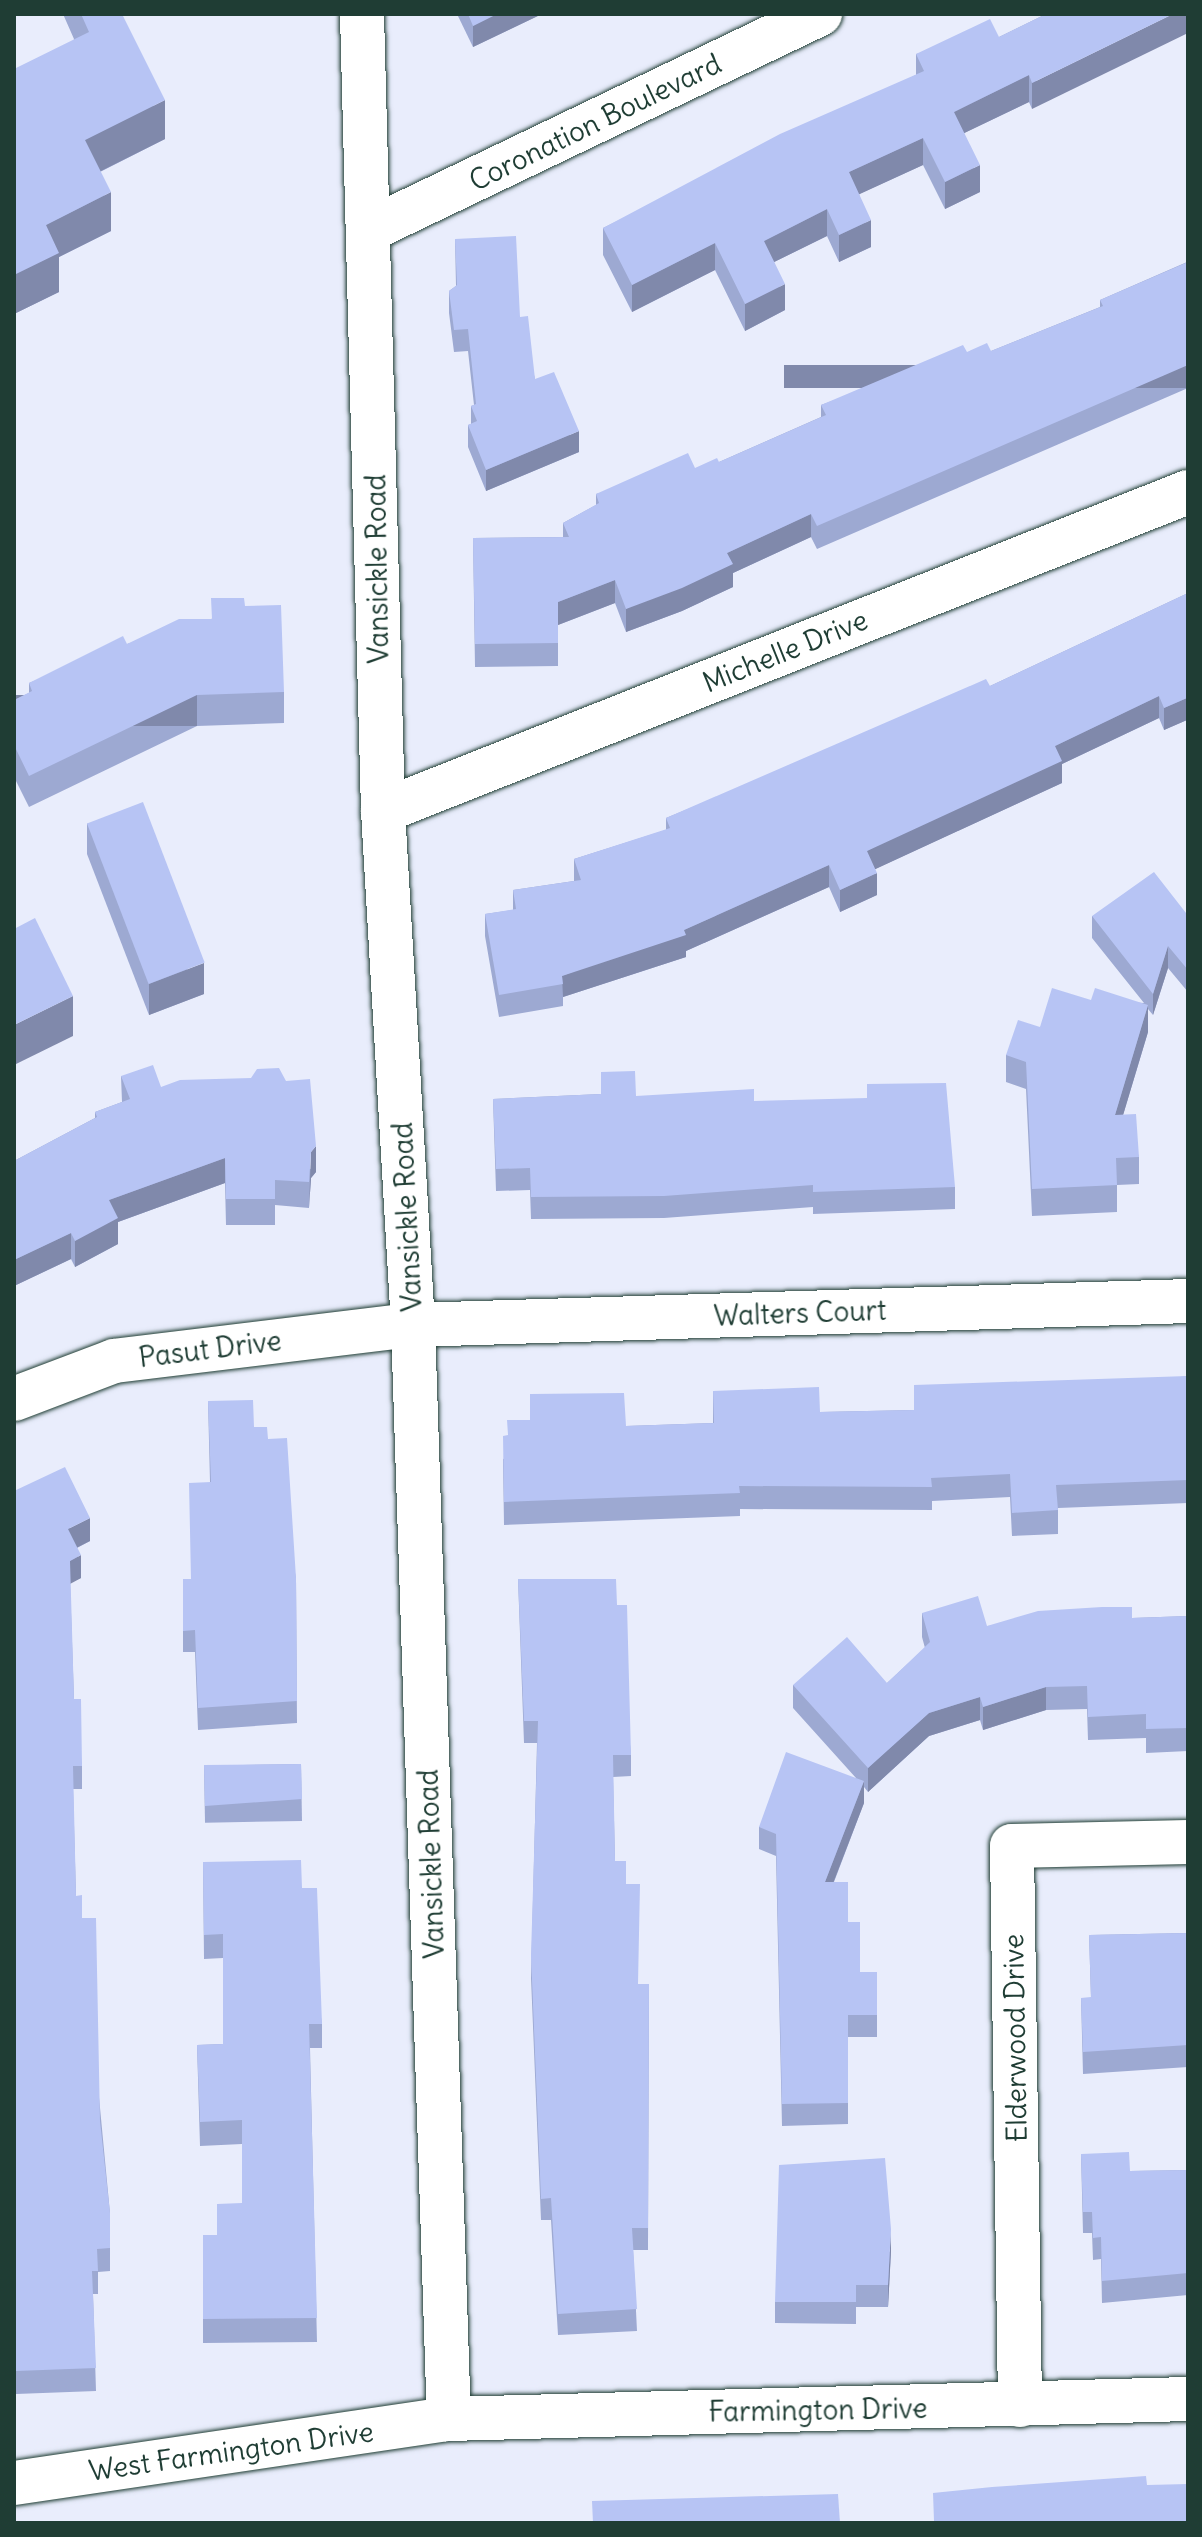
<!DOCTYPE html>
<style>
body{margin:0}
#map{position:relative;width:1202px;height:2537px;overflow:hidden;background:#e9edfc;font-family:Delius,sans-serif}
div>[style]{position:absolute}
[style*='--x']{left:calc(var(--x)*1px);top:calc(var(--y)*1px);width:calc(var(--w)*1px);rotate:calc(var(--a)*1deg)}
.roads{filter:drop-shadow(0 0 2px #1f3d34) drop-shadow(0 0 2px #1f3d34)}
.minor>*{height:44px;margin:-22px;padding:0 22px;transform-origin:22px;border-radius:22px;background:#fff}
.wall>*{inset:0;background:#9da9d2;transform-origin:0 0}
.shaded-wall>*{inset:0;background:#8089ab;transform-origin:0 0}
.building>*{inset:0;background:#b7c4f4;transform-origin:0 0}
span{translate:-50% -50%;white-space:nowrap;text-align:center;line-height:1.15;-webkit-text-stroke:6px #fff;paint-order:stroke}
.street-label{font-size:28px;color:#1f3d34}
.frame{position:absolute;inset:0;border:16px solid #1f3d34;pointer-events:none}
</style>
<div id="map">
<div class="roads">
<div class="minor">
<i style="--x:362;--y:14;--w:797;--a:88.49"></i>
<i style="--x:383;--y:811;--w:515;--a:86.66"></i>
<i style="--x:413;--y:1325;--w:1095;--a:88.12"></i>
<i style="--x:371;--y:229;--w:498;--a:-25.6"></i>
<i style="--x:383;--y:811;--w:866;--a:-21.62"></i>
<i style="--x:14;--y:1399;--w:107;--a:-20.8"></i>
<i style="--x:114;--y:1361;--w:301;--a:-6.9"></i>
<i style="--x:413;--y:1325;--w:775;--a:-1.77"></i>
<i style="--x:1020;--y:2405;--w:559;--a:-90.82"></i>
<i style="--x:1012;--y:1846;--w:176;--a:-1.3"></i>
<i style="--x:14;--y:2483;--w:440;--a:-8.4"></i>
<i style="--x:449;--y:2419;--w:739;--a:-1.55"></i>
</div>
</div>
<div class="wall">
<i style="clip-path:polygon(63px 14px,122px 14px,165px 139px,100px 172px,111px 231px,59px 257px,59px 292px,14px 314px,74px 39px)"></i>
<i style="clip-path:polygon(457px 14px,542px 14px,473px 47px)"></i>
<i style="clip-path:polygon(1046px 14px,1032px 109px,1029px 102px,964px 133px,980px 192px,945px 209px,923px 165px,859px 194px,871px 247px,839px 262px,827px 236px,774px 262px,785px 310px,745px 331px,715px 270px,632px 312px,603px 255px,603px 228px,916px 75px,916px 54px,999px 37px)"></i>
<i style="clip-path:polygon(455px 239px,520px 317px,535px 379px,579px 452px,486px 491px,468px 447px,468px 425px,471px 424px,471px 406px,474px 405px,468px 351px,454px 352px,449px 313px,449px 291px,456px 286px)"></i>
<i style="clip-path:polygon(1187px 254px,1188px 388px,817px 549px,811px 537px,733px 573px,733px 587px,682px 611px,626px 632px,615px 603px,558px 625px,558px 666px,475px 667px,473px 538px,563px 537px,563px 523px,596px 505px,596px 494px,719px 462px,821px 417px,821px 405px,967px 352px,991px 351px,1100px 307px,1100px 300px,1187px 262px)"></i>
<i style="clip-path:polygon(1188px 593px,1188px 722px,1187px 720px,1164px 730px,1159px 718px,1062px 764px,1062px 783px,875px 869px,877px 895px,840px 912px,829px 887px,686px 951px,686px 957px,563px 997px,563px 1006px,499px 1017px,485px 936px,485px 914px,513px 910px,513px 890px,574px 881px,574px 859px,666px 830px,666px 818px,990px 686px)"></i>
<i style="clip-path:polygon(245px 606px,284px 692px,284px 723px,197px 726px,29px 807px,14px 777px,14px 700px,29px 693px,29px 683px,127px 644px,211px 619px)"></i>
<i style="clip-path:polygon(87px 823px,204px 994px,149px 1015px,87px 854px)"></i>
<i style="clip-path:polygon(1188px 911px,1188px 992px,1168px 968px,1153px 1015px,1148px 1009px,1148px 1032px,1123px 1115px,1139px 1157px,1139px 1184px,1117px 1185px,1117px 1212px,1032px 1216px,1026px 1089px,1006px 1082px,1006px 1055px,1040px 1027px,1091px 1000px,1144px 1003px,1092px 938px,1092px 916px,1186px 913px)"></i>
<i style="clip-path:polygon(601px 1072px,636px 1096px,754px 1101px,955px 1187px,955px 1209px,813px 1214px,813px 1207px,664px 1218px,531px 1219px,530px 1190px,496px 1191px,493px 1099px,601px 1094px)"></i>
<i style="clip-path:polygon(121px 1076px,161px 1087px,316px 1172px,311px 1178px,309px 1208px,275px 1205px,275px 1225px,226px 1225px,225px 1183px,118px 1222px,118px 1244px,75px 1267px,71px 1259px,14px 1286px,14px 1161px,95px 1118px,95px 1112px,122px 1102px)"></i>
<i style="clip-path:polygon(1188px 1376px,1188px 1503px,1058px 1508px,1058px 1534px,1012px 1536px,1010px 1497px,932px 1501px,932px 1510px,740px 1509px,740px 1516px,504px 1525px,503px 1459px,626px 1426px,713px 1423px,713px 1391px,820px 1412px,914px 1410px)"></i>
<i style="clip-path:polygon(208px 1401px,254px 1427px,268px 1439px,296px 1578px,297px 1723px,198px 1730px,195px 1652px,183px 1652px,183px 1580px,191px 1579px,210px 1482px)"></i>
<i style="clip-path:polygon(14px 1491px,90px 1541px,77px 1548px,81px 1578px,70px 1583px,74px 1699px,82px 1766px,82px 1789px,73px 1789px,76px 1896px,82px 1918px,110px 2213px,110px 2271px,98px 2272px,98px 2294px,93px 2294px,96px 2391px,16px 2394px,14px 2356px)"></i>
<i style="clip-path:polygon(518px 1579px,617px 1605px,631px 1755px,631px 1776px,613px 1777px,615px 1861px,626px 1884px,638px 1984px,649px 1984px,648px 2250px,633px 2250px,637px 2331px,558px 2335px,551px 2220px,541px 2220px,531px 1978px,537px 1743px,524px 1743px)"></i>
<i style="clip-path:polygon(922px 1613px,987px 1626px,1132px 1618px,1188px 1616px,1188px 1751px,1146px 1753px,1146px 1738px,1088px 1740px,1087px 1709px,1046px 1710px,983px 1730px,980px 1720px,929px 1736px,868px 1792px,864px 1787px,864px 1803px,834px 1882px,848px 1922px,860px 1972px,877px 1972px,877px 2037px,848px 2037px,848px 2124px,782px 2126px,776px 1856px,759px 1849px,759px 1827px,856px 1778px,793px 1708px,793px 1685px,887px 1683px,925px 1648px,922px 1637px)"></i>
<i style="left:301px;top:1764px;width:57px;height:97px;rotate:89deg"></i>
<i style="clip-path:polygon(203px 1862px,302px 1888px,322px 2024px,322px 2048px,310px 2048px,317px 2342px,203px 2343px,203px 2235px,217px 2235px,242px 2203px,242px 2144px,200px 2146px,197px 2045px,223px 2044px,223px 1958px,204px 1959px)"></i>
<i style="clip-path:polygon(1188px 1933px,1188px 2067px,1083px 2074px,1081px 1998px,1091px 1998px,1089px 1935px)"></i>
<i style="clip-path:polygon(1081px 2154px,1130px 2171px,1188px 2170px,1188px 2295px,1102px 2303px,1101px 2259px,1093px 2260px,1092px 2233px,1083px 2233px)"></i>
<i style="clip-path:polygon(891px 2251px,888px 2307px,856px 2307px,856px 2324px,775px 2323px,775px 2302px)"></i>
</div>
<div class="shaded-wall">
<i style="clip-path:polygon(497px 14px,542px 14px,473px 47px,473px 26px)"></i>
<i style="clip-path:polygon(1173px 14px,1188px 14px,1188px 33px,1032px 109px,1032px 83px)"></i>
<i style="clip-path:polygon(1029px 75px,1029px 102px,954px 138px,954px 112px)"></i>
<i style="clip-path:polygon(165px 100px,165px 139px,85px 179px,85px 140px)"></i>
<i style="clip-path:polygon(923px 138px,923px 165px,849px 199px,849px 172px)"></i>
<i style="clip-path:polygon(980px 165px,980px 192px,945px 209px,945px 182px)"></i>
<i style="clip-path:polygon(111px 192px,111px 231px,59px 257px,59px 292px,14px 314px,14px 275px,46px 225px)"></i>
<i style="clip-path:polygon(827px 209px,827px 236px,764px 267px,764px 241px)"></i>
<i style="clip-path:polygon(871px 220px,871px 247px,839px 262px,839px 235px)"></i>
<i style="clip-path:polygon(715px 243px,715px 270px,632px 312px,632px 285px)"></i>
<i style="clip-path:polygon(785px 284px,785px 310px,745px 331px,745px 304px)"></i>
<i style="left:1188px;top:365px;width:23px;height:404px;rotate:90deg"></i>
<i style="clip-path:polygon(579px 431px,579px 452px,486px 491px,486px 470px)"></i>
<i style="clip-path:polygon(811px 514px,811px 537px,733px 573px,733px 587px,682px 611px,626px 632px,626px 609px,727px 553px)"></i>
<i style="clip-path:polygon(615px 580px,615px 603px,558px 625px,558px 602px)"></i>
<i style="left:197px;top:695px;width:31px;height:187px;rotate:90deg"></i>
<i style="clip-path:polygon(1159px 696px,1159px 718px,1062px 764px,1062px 783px,867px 873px,867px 851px,1055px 746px)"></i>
<i style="clip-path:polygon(1187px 698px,1187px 720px,1164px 730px,1164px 708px)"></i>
<i style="clip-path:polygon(829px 865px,829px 887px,686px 951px,686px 957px,563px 997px,562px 976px,684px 930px)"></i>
<i style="clip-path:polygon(877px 873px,877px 895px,840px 912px,840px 890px)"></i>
<i style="clip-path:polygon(1168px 946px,1168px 968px,1153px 1015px,1153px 994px)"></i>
<i style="clip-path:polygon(204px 963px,204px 994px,149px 1015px,149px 984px)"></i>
<i style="clip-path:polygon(73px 996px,73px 1036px,14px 1065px,14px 1025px)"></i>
<i style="clip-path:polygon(1148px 1005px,1148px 1032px,1115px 1142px,1115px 1115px)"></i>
<i style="clip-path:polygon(316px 1146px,316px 1172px,311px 1178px,309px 1208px,311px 1152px)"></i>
<i style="clip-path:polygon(225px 1158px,225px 1183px,118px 1222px,118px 1244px,75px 1267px,75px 1241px,109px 1200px)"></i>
<i style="clip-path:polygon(71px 1233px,71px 1259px,14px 1286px,14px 1260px)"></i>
<i style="clip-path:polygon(90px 1518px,90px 1541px,68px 1552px,68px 1529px)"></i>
<i style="clip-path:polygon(81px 1555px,81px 1578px,70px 1584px,70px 1561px)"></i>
<i style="clip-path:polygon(1046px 1687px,1046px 1710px,983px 1730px,983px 1707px)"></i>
<i style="clip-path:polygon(980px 1697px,980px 1720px,929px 1736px,868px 1792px,868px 1768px,929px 1713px)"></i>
<i style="clip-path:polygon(864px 1781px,864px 1803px,825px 1904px,825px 1882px)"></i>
<i style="clip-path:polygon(891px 2229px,891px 2251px,888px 2307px,888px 2285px)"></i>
</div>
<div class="building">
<i style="clip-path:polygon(81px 14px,122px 14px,165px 100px,85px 140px,111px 192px,46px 225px,59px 253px,14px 275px,14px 69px,89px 32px)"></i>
<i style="clip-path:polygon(468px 14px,497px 14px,473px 26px)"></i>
<i style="clip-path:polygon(1046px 14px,1173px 14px,1032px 83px,1029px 75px,954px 112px,980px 165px,945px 182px,923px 138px,849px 172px,871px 220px,839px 235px,827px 209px,764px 241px,785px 284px,745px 304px,715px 243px,632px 285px,603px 228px,780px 134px,924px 71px,916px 54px,990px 19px,999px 37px)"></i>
<i style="clip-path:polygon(516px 236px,520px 317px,528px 316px,535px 379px,554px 372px,579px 431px,486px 470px,468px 425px,477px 421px,471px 406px,476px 404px,468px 329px,454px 330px,449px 291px,457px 285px,455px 239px)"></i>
<i style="clip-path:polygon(1188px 262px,1188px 365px,817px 526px,811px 514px,727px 553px,733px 564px,682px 588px,626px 609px,615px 580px,558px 602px,558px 643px,475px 644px,473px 538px,569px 537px,563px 523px,599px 503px,596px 494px,688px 453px,695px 468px,717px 458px,719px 462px,826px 415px,821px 405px,963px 345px,967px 352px,987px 343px,991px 351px,1103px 306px,1100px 300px)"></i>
<i style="clip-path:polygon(1188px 593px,1188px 700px,1187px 698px,1164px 708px,1159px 696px,1055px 746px,1062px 761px,867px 851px,877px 873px,840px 890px,829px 865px,684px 930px,686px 935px,562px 976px,563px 984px,499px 995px,485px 914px,516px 909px,513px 890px,581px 880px,574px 859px,670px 828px,666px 818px,986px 679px,990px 686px)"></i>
<i style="clip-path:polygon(211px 598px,244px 598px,245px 606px,281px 605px,284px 692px,197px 695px,29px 776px,14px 745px,14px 700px,32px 691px,29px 683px,123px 636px,127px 644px,179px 619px,212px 619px)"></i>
<i style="left:143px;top:802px;width:172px;height:60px;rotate:69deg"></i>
<i style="clip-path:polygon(1154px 872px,1186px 913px,1188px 911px,1188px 970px,1168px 946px,1153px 994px,1092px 916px)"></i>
<i style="clip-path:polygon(35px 918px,73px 996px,14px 1025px,14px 929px)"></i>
<i style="clip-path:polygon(1052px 988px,1091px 1000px,1095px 988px,1148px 1005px,1115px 1115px,1136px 1114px,1139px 1157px,1116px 1158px,1117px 1185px,1032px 1189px,1026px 1062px,1006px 1055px,1018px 1020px,1040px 1027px)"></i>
<i style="clip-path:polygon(153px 1065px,161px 1087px,180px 1080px,251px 1078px,257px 1069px,279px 1068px,286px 1081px,310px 1079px,316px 1146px,311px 1152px,309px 1182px,275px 1180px,275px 1199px,226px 1199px,225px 1158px,109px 1200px,118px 1218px,75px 1241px,71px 1233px,14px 1260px,14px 1161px,97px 1117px,95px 1112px,130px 1099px,121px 1076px)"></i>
<i style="clip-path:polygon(635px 1071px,636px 1096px,754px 1089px,754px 1101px,867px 1098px,867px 1084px,946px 1083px,955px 1187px,813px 1192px,813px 1185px,664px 1196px,531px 1197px,530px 1168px,496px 1169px,493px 1099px,601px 1094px,601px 1072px)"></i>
<i style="clip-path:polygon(1188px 1376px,1188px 1480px,1056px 1485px,1058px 1510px,1012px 1513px,1010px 1474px,931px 1478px,932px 1487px,739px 1486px,740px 1493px,504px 1502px,503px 1436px,508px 1435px,507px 1420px,530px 1420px,530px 1394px,624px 1393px,626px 1426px,714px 1423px,713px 1391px,819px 1387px,820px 1412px,914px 1410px,914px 1385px)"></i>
<i style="clip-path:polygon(253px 1400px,254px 1427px,267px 1427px,268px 1439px,287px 1438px,296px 1578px,297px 1701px,198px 1708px,195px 1630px,183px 1631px,183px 1579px,191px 1579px,189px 1483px,211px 1482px,208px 1401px)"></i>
<i style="clip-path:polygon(65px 1467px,90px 1518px,68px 1529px,81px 1555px,70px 1561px,74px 1699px,81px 1699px,82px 1766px,73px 1766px,76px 1896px,82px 1895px,82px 1918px,96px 1918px,100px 2121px,110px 2213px,110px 2248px,97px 2249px,98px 2271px,92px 2271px,96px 2368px,16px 2371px,14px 2333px,14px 1491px)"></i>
<i style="clip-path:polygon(518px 1579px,616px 1579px,617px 1605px,627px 1605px,631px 1755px,613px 1755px,615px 1861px,626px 1861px,626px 1884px,640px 1884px,638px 1984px,649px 1984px,648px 2228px,632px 2228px,637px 2309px,558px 2314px,551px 2198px,541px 2199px,531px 1956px,538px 1721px,524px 1721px)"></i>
<i style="clip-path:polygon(978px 1596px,987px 1626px,1038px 1611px,1102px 1607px,1132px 1607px,1132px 1618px,1188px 1616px,1188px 1728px,1146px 1729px,1146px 1714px,1088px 1717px,1087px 1686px,1046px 1687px,983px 1707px,980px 1697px,929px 1713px,868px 1768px,793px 1685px,847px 1637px,887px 1683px,930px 1642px,922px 1613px)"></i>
<i style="clip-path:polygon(786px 1752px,864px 1781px,825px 1882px,848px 1882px,848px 1922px,860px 1922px,860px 1972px,877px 1972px,877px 2015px,848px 2015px,848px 2103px,782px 2104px,776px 1834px,759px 1827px)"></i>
<i style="clip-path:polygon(301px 1764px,302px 1799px,205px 1806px,204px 1765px)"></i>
<i style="clip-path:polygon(301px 1860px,302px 1888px,317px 1888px,322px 2024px,309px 2024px,317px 2318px,203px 2319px,203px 2235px,217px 2235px,217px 2204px,242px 2203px,242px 2120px,200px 2122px,197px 2045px,223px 2044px,223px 1934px,204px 1935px,203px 1862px)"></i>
<i style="clip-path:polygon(1188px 1933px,1188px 2045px,1083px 2052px,1081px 1998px,1091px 1997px,1089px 1935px)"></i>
<i style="clip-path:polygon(1129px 2152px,1130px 2171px,1188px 2170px,1188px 2273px,1102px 2281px,1101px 2237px,1093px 2238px,1092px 2212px,1083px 2212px,1081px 2154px)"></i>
<i style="clip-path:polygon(885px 2158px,891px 2229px,888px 2285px,856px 2285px,856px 2302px,775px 2302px,779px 2165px)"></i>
<i style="clip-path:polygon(1146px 2476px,1147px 2485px,1188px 2484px,1188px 2523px,907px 2523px,934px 2521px,933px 2493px,992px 2487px)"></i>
<i style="clip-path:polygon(838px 2494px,840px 2523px,593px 2523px,592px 2501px)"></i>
</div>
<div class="street-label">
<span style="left:595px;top:122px;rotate:-26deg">Coronation Boulevard</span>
<span style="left:377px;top:569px;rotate:-91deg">Vansickle Road</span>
<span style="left:785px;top:651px;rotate:-22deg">Michelle Drive</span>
<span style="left:407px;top:1217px;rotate:-93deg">Vansickle Road</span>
<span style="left:800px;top:1313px;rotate:-2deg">Walters Court</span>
<span style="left:210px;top:1349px;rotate:-7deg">Pasut Drive</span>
<span style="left:431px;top:1864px;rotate:-92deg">Vansickle Road</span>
<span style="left:1015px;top:2038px;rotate:-91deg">Elderwood Drive</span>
<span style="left:818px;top:2410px;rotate:-1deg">Farmington Drive</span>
<span style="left:231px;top:2451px;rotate:-8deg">West Farmington Drive</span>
</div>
<div class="frame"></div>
</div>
